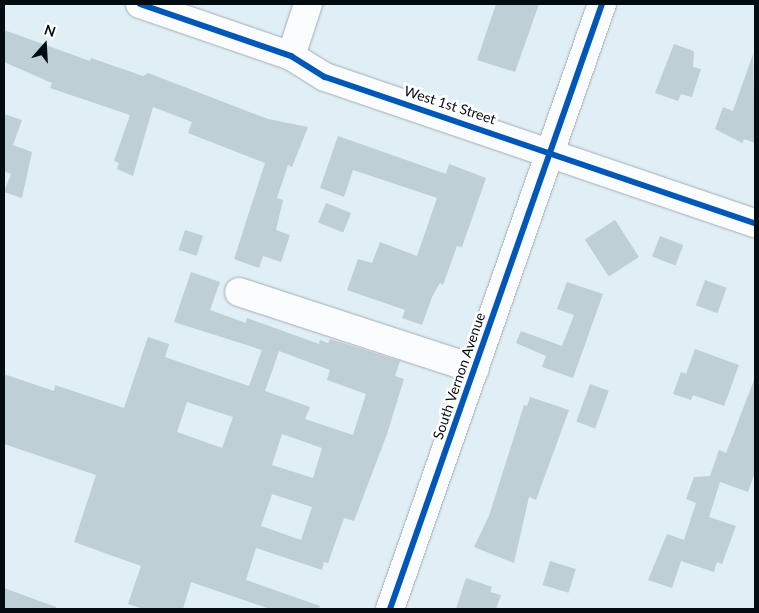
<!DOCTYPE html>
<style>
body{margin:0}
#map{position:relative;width:759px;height:613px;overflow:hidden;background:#e0eef5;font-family:Lato,sans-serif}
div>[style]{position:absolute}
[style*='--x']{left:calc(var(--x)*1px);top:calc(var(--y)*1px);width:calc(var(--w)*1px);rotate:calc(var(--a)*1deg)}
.building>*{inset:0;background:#becfd6;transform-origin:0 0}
.roads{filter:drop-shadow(0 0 1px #a2aeb4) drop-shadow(0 0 1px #a2aeb4)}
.minor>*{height:28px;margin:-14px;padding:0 14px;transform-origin:14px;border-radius:14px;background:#fafcfe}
.cycleway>*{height:6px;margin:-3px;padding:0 3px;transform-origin:3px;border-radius:3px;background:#0057b8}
span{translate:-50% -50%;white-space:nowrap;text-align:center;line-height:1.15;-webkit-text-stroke:5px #fff;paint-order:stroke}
.street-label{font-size:14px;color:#030d11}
.frame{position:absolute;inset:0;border:5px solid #030d11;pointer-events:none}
.north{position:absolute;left:20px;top:20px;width:50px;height:50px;-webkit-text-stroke:4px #fff;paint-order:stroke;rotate:19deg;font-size:14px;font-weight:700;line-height:20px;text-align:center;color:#030d11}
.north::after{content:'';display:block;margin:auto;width:18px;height:22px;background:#030d11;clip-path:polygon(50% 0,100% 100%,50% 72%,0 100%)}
</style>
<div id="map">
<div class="building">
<i style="clip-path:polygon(496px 4px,539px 4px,515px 72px,477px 60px)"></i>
<i style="clip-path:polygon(4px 30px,90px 61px,91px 58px,143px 76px,148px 73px,268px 119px,308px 127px,292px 167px,288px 165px,277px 198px,283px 200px,276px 230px,290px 235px,281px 262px,263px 256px,259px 268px,234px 259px,265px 163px,188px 133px,192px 122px,153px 107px,133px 176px,117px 169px,119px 163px,114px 161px,130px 115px,50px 88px,52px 83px,4px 62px)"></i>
<i style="clip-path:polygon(674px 44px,694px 51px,693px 67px,701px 69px,692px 97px,681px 94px,678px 101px,655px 93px)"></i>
<i style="clip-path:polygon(753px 54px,755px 143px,744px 139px,742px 143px,715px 129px,723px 107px,733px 111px)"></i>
<i style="clip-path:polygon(4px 114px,22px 120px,13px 145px,32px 152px,22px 198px,4px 192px,11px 174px,4px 171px)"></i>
<i style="clip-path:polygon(338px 136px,446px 174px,449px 164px,486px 178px,462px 247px,457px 246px,443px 285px,440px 283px,432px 297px,422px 325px,402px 318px,405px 310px,347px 290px,358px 259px,372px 263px,380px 242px,417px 256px,437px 198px,353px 170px,344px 197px,320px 188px)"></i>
<i style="left:326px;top:203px;width:27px;height:21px;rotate:22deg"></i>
<i style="left:615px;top:220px;width:44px;height:36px;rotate:57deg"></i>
<i style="left:185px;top:230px;width:19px;height:21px;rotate:18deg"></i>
<i style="left:660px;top:236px;width:25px;height:22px;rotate:21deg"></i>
<i style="clip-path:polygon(evenodd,191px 272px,220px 282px,210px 310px,246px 323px,247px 318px,319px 344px,320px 340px,328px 343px,330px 339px,400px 361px,395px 376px,404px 379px,387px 434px,354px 521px,344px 518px,328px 563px,324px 562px,322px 570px,256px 548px,246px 580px,320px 606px,319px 609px,270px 609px,191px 582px,183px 609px,144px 609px,128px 604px,141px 566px,74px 542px,96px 475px,4px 444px,4px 374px,54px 391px,55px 385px,124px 408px,148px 337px,169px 344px,165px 357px,249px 386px,262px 350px,174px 322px,191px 272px,279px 351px,330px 370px,327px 380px,366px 394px,353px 435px,305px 419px,310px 407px,265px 391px,279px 351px,191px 272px,187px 402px,233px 417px,222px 448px,177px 432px,187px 402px,191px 272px,282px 434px,322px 448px,313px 478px,272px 465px,282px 434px,191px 272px,272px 494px,312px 507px,301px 540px,261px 526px,272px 494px)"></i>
<i style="left:705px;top:280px;width:23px;height:27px;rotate:20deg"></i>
<i style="clip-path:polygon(567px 282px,603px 294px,573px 378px,542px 367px,546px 356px,516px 343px,521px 331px,562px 346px,574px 315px,557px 309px)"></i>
<i style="clip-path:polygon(695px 349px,739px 365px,724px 406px,693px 395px,691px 400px,673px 394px,681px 372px,686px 374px)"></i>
<i style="clip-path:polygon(754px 380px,755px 472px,748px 492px,720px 482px,709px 517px,736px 526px,722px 564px,717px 562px,714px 572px,681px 561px,672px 588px,648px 580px,667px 534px,684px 540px,696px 503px,686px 499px,694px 477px,710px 476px,719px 450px,726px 453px)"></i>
<i style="left:590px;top:384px;width:20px;height:40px;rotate:20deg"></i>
<i style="clip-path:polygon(530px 397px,569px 410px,536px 500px,529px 497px,514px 563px,474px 547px,489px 516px,524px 405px,527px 406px)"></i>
<i style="left:550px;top:561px;width:27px;height:25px;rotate:17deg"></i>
<i style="clip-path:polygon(466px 578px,492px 587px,490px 592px,501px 595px,496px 609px,456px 609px)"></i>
<i style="clip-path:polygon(4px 588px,56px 607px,56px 609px,4px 609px)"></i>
</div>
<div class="roads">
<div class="minor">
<i style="--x:140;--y:4;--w:160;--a:19"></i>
<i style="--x:291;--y:56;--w:40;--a:32"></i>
<i style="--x:325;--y:77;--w:454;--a:18.8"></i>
<i style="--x:291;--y:56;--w:55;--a:-71.9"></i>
<i style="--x:239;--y:292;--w:248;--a:18.1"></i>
<i style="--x:390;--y:609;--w:641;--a:-70.69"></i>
</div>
</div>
<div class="cycleway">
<i style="--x:140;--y:4;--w:160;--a:19"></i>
<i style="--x:291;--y:56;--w:40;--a:32"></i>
<i style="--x:325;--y:77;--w:454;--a:18.8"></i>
<i style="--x:390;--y:609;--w:641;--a:-70.69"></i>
</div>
<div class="street-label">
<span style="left:450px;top:105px;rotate:18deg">West 1st Street</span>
<span style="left:459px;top:376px;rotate:-71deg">South Vernon Avenue</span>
</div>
<div class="frame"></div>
<div class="north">N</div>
</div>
